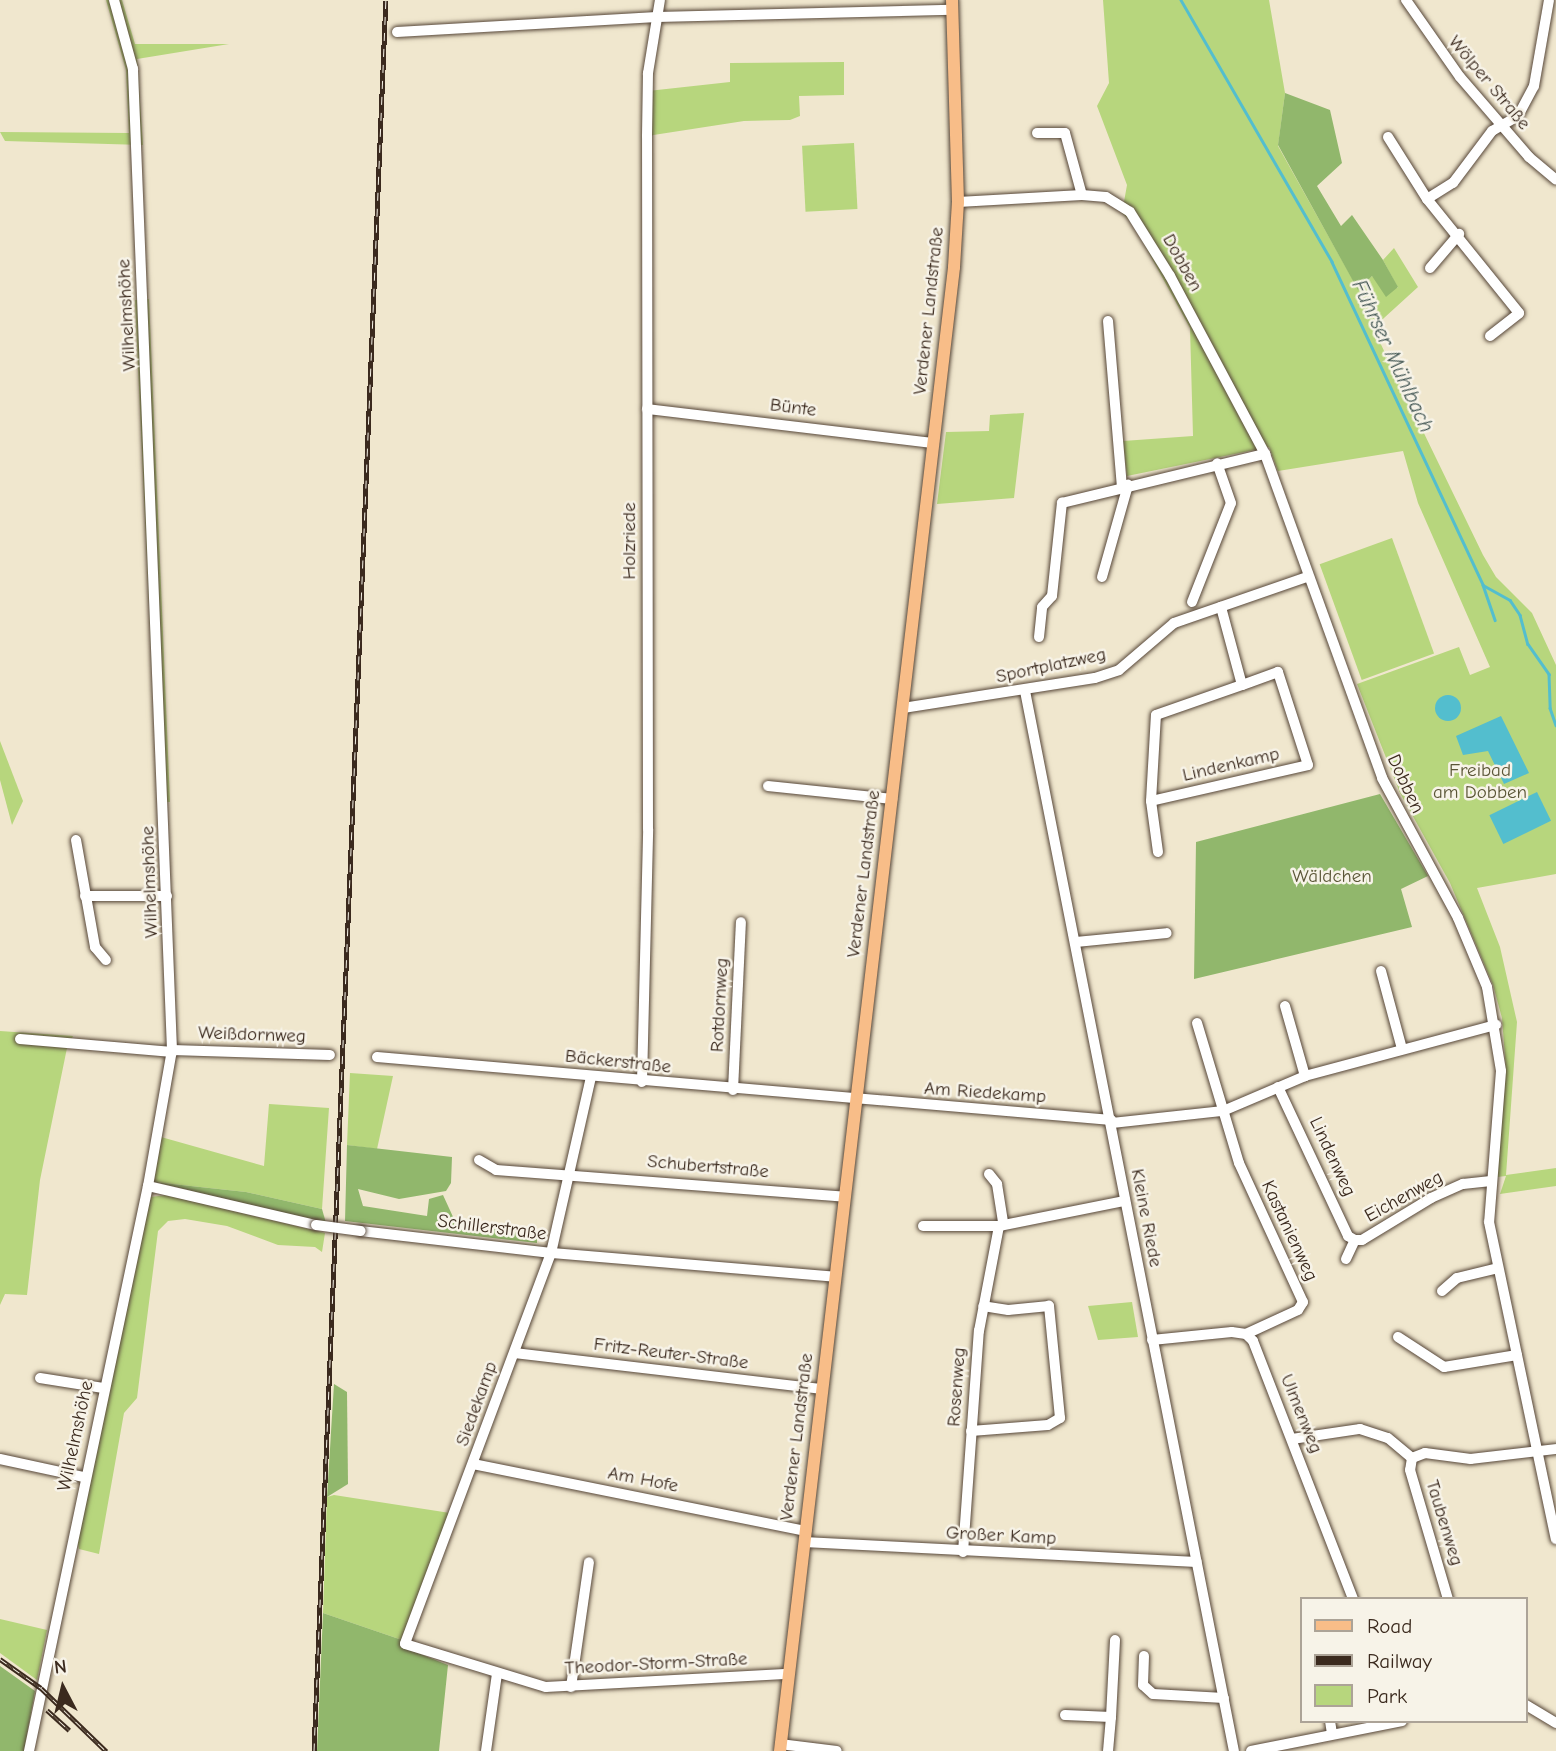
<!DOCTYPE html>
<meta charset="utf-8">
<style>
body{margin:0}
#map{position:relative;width:1556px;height:1751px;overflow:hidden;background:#f0e7ce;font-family:"Comic Neue",sans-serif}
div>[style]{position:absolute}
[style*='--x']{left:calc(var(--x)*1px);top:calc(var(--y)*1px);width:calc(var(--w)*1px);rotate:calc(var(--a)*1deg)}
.green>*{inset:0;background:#b7d67d;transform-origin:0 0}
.forest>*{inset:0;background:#91b76c}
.water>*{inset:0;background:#53bece;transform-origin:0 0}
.round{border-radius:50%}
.stream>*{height:2.5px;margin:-1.25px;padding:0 1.25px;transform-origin:1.25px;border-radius:1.25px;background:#53bece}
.roads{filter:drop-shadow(0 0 2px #564638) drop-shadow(0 0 2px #564638)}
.minor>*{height:10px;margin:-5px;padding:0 5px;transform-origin:5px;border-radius:5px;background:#fff}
.major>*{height:12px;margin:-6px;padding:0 6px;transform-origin:6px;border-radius:6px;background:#f8bd88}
.rail>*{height:5px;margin-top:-2.5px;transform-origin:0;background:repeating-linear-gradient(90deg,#f7f3e8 0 8px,#3b2a1e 0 16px);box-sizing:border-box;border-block:2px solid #3b2a1e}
.bridges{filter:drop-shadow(0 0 2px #564638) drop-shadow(0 0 2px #564638)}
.minor-bridge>*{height:10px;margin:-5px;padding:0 5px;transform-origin:5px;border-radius:5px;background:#fff}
span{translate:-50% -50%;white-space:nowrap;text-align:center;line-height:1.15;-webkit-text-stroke:5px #f7f3e8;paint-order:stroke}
.street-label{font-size:19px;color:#3b2a1e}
.park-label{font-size:19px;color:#5a5536}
.water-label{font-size:21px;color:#425653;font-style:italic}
.legend{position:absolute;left:1300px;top:1597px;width:228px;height:126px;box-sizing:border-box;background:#f7f3e8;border:2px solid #aca397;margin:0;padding:9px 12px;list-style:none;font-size:21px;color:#3b2a1e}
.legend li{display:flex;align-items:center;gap:14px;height:35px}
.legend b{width:35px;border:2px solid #aca397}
.north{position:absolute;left:28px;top:1653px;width:70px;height:70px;-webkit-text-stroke:5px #f7f3e8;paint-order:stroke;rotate:353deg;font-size:19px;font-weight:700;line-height:28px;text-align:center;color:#3b2a1e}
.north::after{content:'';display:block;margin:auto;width:24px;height:32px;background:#3b2a1e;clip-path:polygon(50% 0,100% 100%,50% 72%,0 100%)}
</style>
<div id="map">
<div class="green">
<i style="clip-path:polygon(106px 0,122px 0,135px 44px,229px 44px,137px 59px,143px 145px,5px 141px,0 132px,129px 133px,126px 70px)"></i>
<i style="clip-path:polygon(1103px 0,1269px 0,1285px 93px,1278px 146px,1358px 289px,1372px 276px,1398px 288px,1383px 260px,1394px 248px,1418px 287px,1373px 328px,1483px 555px,1496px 577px,1532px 613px,1556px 665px,1556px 874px,1477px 888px,1500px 947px,1517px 1022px,1506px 1175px,1556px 1168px,1556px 1186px,1500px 1194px,1506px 1176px,1497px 1177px,1506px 1070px,1502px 1018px,1493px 985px,1450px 883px,1400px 793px,1357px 684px,1459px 647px,1470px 675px,1490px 667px,1418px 503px,1403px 451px,1278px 471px,1269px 447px,1127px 476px,1123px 441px,1193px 436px,1190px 328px,1133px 224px,1122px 213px,1127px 185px,1097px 106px,1109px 83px)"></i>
<i style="clip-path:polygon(844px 62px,844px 95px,799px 96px,800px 116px,790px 120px,744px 121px,647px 136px,648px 91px,730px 82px,730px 63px)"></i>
<i style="left:854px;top:143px;width:66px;height:52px;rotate:87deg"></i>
<i style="clip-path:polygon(149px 299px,170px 802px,158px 802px,135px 300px)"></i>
<i style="clip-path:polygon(1024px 413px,1014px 498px,937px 504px,946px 432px,989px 431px,990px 415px)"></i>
<i style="left:1392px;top:538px;width:123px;height:77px;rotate:70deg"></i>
<i style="clip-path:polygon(0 741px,23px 801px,12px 825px,0 780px)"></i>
<i style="clip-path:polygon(0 1031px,73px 1036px,67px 1048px,40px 1180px,27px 1295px,5px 1294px,0 1305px)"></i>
<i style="clip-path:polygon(350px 1073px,393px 1076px,377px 1149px,347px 1145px)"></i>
<i style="clip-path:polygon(269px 1104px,329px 1108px,322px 1209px,246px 1192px,154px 1182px,161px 1137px,264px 1166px)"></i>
<i style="clip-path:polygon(167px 1195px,325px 1233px,322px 1252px,315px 1247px,278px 1245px,227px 1226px,185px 1219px,168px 1221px,158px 1231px,137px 1398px,124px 1413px,99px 1554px,79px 1549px,77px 1540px,150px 1197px)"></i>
<i style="clip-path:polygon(1132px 1302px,1138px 1337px,1098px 1340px,1088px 1306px)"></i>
<i style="clip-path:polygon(334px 1495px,450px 1513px,402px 1640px,323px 1613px,327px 1497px)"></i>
<i style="clip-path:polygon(0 1619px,47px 1630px,37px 1680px,0 1653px)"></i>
</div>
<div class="forest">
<i style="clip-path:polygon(1285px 93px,1330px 110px,1342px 163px,1317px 186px,1341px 226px,1352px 215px,1383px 260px,1398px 287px,1386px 297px,1372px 276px,1358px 290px,1278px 145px)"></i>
<i style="clip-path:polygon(1380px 794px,1428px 876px,1401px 889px,1412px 927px,1194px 979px,1196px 842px)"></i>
<i style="clip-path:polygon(347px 1145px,452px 1157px,451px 1183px,446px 1191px,399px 1199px,358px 1189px,363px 1206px,427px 1216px,429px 1199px,443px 1195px,454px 1219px,537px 1237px,537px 1243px,345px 1221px)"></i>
<i style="clip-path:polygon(154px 1182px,246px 1192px,322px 1209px,326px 1223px)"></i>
<i style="clip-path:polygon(334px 1384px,347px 1392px,348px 1484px,327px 1497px)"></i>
<i style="clip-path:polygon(323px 1613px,402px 1640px,400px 1646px,448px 1665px,439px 1751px,317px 1751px)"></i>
<i style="clip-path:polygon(0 1666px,35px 1691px,24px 1751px,0 1751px)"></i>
</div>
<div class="water">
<i class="round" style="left:1435px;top:695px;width:26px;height:26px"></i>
<i style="clip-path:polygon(1501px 716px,1529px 773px,1504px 784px,1488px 751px,1463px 755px,1456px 736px)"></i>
<i style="left:1537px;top:792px;width:32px;height:53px;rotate:64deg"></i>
</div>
<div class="stream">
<i style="--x:1181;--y:0;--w:302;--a:60"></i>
<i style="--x:1332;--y:262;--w:357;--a:64.9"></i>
<i style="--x:1483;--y:585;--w:31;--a:29"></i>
<i style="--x:1510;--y:600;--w:18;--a:56"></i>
<i style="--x:1520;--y:615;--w:30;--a:75"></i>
<i style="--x:1528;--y:644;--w:37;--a:55"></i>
<i style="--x:1549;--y:674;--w:34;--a:88"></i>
<i style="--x:1550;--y:708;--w:18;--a:71"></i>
<i style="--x:1483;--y:585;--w:37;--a:71"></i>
</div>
<div class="roads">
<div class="minor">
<i style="--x:1406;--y:0;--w:94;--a:55"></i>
<i style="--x:1460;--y:77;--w:106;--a:49.2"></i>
<i style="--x:1529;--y:157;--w:35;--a:40"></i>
<i style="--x:397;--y:32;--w:260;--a:-3.3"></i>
<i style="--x:657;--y:17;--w:295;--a:-1.4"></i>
<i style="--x:1037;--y:133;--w:28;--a:0"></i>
<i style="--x:1065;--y:133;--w:64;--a:74.7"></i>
<i style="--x:1388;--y:137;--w:73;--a:57.8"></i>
<i style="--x:958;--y:202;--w:124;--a:-3.2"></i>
<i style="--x:1082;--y:195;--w:24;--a:5"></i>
<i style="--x:1106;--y:197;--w:28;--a:32"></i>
<i style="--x:1130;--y:212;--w:75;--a:58"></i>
<i style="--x:1170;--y:276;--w:202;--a:61.9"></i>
<i style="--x:1265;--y:454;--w:344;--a:70.1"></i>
<i style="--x:1382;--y:778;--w:159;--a:61.5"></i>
<i style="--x:1458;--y:918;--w:75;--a:67.2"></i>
<i style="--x:1487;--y:987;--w:85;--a:80.5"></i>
<i style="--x:1501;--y:1071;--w:151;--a:94.5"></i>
<i style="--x:1489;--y:1222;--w:324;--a:78.1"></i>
<i style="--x:1430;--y:268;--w:45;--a:-49.5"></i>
<i style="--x:1108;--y:321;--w:166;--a:85.2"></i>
<i style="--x:1490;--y:336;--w:37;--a:-38"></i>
<i style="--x:1519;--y:313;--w:146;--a:-128.9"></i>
<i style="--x:1427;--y:199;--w:31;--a:-32"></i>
<i style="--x:1453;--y:183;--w:65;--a:-53.1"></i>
<i style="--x:1492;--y:131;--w:30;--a:-30"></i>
<i style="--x:1518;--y:116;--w:34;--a:-62"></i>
<i style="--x:1534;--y:86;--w:87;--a:-80.1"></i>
<i style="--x:647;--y:409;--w:289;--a:6.8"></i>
<i style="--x:1102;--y:577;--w:96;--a:-74.2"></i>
<i style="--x:1192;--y:602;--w:106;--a:-68.5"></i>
<i style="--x:1231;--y:503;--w:42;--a:-109.3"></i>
<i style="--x:1039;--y:637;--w:30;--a:-84"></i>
<i style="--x:1042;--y:607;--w:15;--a:-48"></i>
<i style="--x:1052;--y:596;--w:94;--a:-83.9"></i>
<i style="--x:1062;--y:503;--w:209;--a:-13.6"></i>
<i style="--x:1025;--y:691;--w:1080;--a:78.85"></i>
<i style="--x:903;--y:708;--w:194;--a:-8.9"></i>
<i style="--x:1095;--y:678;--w:25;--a:-18"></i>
<i style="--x:1119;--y:670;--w:72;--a:-40.5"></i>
<i style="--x:1174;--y:623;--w:141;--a:-19.1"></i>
<i style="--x:768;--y:786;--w:125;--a:6"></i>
<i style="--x:1151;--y:801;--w:161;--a:-12.9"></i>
<i style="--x:1308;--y:765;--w:98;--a:-107.9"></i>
<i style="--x:1278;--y:672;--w:38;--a:160"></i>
<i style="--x:1242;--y:685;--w:81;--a:-105.1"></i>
<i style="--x:76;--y:840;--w:109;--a:79.9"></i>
<i style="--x:95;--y:947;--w:17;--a:50"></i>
<i style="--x:1158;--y:852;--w:51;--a:-97.8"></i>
<i style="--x:1151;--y:801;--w:86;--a:-86.7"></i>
<i style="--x:1156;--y:715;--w:91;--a:-19.2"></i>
<i style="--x:85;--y:896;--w:82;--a:0"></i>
<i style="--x:1076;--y:942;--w:91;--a:-5.6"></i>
<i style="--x:1381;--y:971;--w:81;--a:74.9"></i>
<i style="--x:1285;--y:1006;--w:73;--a:74.1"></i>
<i style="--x:1197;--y:1023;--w:146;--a:73.3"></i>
<i style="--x:1239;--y:1163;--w:153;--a:65.3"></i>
<i style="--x:1303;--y:1302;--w:9;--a:122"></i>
<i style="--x:1298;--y:1310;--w:57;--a:155.2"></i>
<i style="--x:20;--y:1039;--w:153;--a:4.9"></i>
<i style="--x:172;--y:1050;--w:158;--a:1.8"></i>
<i style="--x:377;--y:1057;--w:737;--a:4.91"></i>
<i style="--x:591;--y:1077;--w:180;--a:102.8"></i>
<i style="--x:551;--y:1253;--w:417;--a:110.5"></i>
<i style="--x:405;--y:1644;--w:147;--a:17"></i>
<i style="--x:546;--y:1687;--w:243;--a:-3.1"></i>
<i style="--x:642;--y:1082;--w:253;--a:-88.6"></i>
<i style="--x:648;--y:829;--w:693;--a:-90.08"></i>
<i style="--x:647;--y:136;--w:63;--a:-89.1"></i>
<i style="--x:648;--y:73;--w:74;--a:-80.7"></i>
<i style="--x:1278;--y:1087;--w:165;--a:64.8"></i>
<i style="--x:1348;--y:1236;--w:8;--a:30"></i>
<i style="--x:733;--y:1090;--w:168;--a:-87.3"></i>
<i style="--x:1112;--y:1123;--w:112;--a:-6.2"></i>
<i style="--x:1223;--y:1111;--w:89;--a:-23.1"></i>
<i style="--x:1305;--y:1076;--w:198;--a:-15"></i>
<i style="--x:479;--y:1160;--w:20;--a:30"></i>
<i style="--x:496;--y:1170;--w:350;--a:4.4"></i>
<i style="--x:989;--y:1174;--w:13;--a:51"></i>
<i style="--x:997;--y:1184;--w:39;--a:81"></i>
<i style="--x:148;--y:1186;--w:172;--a:13.1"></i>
<i style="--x:923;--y:1226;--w:76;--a:0"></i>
<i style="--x:361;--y:1231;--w:191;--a:6.6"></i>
<i style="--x:551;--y:1253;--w:286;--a:4.8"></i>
<i style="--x:1346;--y:1259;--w:21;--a:-65"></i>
<i style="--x:1355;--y:1240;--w:7;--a:0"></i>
<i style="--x:1362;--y:1240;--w:81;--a:-31.3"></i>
<i style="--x:1431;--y:1198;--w:35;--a:-24"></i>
<i style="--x:1463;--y:1184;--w:28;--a:-6"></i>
<i style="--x:1442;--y:1291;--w:20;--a:-41"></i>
<i style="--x:1457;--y:1278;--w:42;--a:-13.7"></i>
<i style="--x:1398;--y:1337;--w:55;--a:33.1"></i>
<i style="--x:1444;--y:1367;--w:74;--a:-9.3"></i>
<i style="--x:1152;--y:1340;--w:80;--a:-5.7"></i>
<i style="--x:1232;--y:1332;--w:14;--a:8"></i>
<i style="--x:1246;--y:1334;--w:10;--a:45"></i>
<i style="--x:1253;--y:1341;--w:277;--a:68.8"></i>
<i style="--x:515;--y:1353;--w:309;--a:6.7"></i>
<i style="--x:40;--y:1378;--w:64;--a:9"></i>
<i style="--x:971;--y:1431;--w:77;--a:-4.5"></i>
<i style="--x:1048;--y:1425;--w:14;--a:-30"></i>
<i style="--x:1060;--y:1418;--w:113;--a:-95.6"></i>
<i style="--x:1049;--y:1306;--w:41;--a:174.4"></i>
<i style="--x:1008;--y:1310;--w:25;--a:-171"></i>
<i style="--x:1292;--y:1439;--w:69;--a:-8.4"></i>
<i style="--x:1360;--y:1429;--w:29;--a:18"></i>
<i style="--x:1388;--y:1438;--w:31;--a:40"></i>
<i style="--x:1412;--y:1458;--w:12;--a:99"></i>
<i style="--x:1410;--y:1470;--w:134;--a:73.6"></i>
<i style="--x:1412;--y:1458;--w:14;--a:-21"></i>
<i style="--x:1425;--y:1453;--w:46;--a:7.4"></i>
<i style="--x:1471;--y:1459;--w:86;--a:-6.7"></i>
<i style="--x:0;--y:1459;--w:86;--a:12.1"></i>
<i style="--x:473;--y:1464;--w:340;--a:11.4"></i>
<i style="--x:804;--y:1542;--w:393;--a:2.9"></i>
<i style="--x:963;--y:1552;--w:222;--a:-85.9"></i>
<i style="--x:979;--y:1331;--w:107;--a:-79.2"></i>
<i style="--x:999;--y:1226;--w:127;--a:-11.3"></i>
<i style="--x:1144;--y:1656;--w:29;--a:92"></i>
<i style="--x:1143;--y:1685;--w:13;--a:42"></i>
<i style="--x:1153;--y:1694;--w:71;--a:3.2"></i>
<i style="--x:571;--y:1687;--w:126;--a:-81.8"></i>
<i style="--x:1526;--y:1705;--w:35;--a:31"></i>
<i style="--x:1065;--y:1715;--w:46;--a:2.5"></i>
<i style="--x:1111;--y:1717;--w:34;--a:95"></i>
<i style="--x:1111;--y:1717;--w:77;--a:-87"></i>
<i style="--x:1330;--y:1721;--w:13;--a:81"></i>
<i style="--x:780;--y:1744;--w:57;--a:7"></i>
<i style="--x:29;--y:1751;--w:577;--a:-78.11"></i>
<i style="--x:148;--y:1186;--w:138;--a:-80"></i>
<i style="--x:172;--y:1050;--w:982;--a:-92.28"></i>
<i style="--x:133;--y:69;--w:72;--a:-105.4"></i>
<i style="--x:486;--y:1751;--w:78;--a:-81.9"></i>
<i style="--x:1251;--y:1751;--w:154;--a:-11.2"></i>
</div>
<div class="major">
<i style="--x:780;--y:1751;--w:1494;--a:-83.31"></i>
<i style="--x:954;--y:267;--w:65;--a:-86.5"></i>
<i style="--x:958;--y:202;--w:202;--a:-91.7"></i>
</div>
</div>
<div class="rail">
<i style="--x:0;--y:1659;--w:50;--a:35.3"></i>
<i style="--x:41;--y:1688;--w:91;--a:44.1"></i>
<i style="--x:47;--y:1710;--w:30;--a:42"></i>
<i style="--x:314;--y:1751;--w:1752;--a:-87.65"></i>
</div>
<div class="bridges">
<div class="minor-bridge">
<i style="--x:316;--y:1225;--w:45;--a:7.6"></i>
</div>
</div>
<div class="street-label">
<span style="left:1489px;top:83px;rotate:50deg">Wölper Straße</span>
<span style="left:1182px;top:263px;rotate:61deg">Dobben</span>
<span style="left:929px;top:311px;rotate:-84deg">Verdener Landstraße</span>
<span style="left:127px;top:315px;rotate:-93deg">Wilhelmshöhe</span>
<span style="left:793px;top:408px;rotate:7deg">Bünte</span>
<span style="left:630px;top:541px;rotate:-90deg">Holzriede</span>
<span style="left:1051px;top:666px;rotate:-12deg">Sportplatzweg</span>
<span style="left:1231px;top:765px;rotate:-13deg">Lindenkamp</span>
<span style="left:1405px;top:784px;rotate:65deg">Dobben</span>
<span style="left:864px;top:874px;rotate:-83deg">Verdener Landstraße</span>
<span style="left:150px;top:882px;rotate:-92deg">Wilhelmshöhe</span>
<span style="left:720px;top:1005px;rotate:-87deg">Rotdornweg</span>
<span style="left:252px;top:1035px;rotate:2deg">Weißdornweg</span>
<span style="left:618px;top:1062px;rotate:6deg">Bäckerstraße</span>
<span style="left:985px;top:1093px;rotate:4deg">Am Riedekamp</span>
<span style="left:1332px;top:1157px;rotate:65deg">Lindenweg</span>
<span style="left:708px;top:1167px;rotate:5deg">Schubertstraße</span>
<span style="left:1404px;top:1197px;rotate:-29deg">Eichenweg</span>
<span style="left:1146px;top:1218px;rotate:79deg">Kleine Riede</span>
<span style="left:492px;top:1228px;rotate:7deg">Schillerstraße</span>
<span style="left:1289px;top:1231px;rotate:65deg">Kastanienweg</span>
<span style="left:671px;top:1354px;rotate:7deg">Fritz-Reuter-Straße</span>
<span style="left:957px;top:1387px;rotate:-86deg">Rosenweg</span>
<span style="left:477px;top:1404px;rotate:-70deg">Siedekamp</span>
<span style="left:1301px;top:1414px;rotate:68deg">Ulmenweg</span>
<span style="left:76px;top:1436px;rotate:-78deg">Wilhelmshöhe</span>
<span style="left:797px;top:1437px;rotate:-83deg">Verdener Landstraße</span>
<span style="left:643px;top:1480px;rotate:11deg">Am Hofe</span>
<span style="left:1444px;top:1523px;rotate:73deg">Taubenweg</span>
<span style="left:1001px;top:1536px;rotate:3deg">Großer Kamp</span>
<span style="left:656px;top:1664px;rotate:-3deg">Theodor-Storm-Straße</span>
</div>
<div class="park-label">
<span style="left:1480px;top:782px">Freibad<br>am Dobben</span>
<span style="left:1332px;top:877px">Wäldchen</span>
</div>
<div class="water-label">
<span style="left:1393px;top:356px;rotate:65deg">Führser Mühlbach</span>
</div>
<ul class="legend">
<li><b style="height:9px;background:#f8bd88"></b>Road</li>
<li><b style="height:9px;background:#3b2a1e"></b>Railway</li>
<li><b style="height:19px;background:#b7d67d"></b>Park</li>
</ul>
<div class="north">N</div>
</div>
